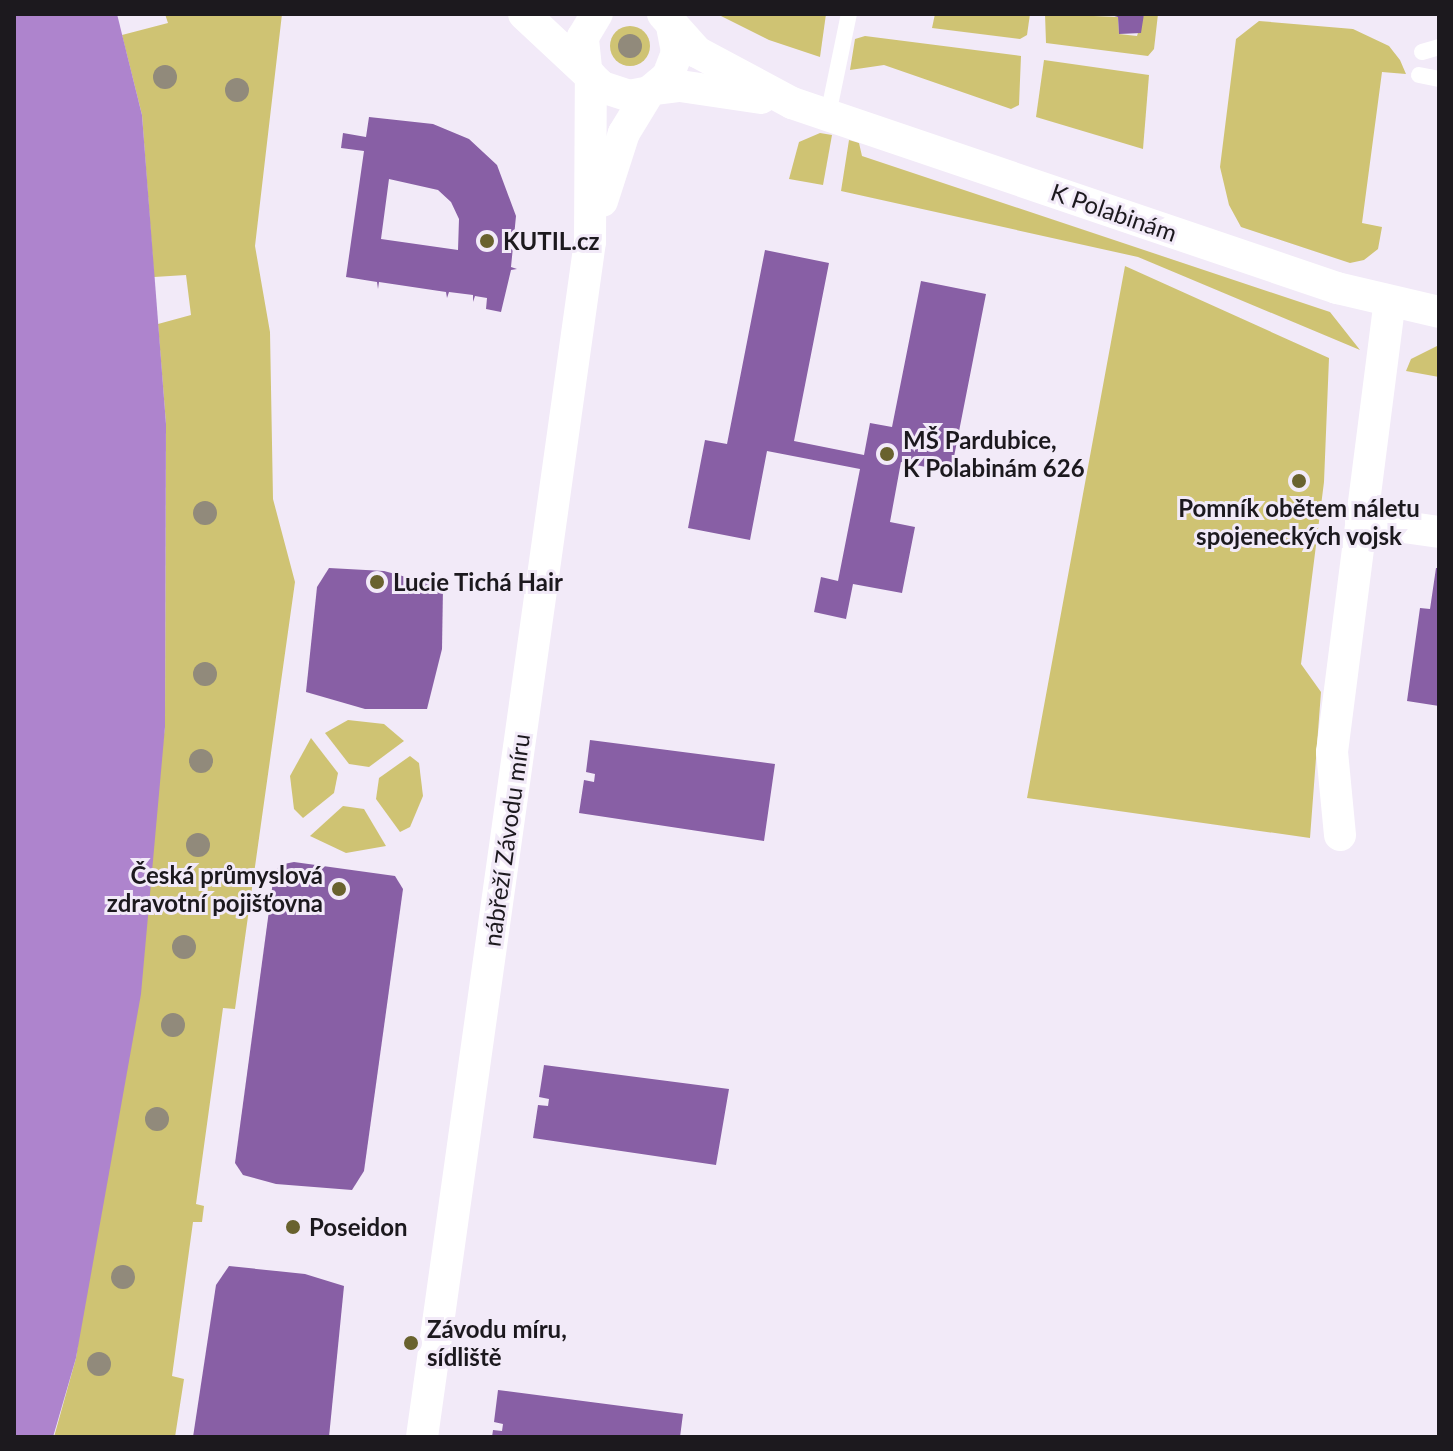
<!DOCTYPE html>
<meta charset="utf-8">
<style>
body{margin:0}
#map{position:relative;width:1453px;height:1451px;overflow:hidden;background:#f2eaf8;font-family:Lato,sans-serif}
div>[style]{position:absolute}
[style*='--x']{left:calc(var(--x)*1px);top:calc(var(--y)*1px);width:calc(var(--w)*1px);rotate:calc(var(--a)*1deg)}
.green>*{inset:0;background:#cfc373}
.round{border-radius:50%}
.water>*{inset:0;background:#ae84cd}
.building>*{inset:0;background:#885fa5}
.lane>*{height:16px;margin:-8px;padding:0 8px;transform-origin:8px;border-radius:8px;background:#fff}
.street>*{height:32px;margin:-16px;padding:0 16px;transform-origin:16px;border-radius:16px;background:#fff}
.trees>*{width:24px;height:24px;margin:-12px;border-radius:50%;background:#918a7b}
.dots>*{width:22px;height:22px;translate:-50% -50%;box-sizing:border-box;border:4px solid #f2eaf8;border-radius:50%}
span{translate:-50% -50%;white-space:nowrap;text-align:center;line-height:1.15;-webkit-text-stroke:6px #f2eaf8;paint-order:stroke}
.street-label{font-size:24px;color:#1c191e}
.poi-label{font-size:24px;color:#1c191e;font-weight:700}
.left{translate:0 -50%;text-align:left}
.right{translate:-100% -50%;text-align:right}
.frame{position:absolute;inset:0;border:16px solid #1c191e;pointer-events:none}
</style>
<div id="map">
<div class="green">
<i style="clip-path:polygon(165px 14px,282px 14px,255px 246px,270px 332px,273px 499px,295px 582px,235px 1009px,223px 1008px,196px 1204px,204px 1206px,202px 1222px,193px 1222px,172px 1376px,184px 1379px,175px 1437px,54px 1437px,76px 1358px,165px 727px,166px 424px,158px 324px,191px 315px,186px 275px,154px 277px,142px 115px,122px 35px,168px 23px)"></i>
<i style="clip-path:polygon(717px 14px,826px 14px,820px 57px,769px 40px)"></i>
<i style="clip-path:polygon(935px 14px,1030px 14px,1027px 35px,1020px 39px,932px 28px)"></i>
<i style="clip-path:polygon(1045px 14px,1118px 17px,1119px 34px,1137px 36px,1144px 14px,1158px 14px,1154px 49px,1148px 56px,1046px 43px)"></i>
<i style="clip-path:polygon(1259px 21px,1353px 29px,1389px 46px,1400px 60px,1406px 74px,1382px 72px,1362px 223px,1382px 227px,1378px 249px,1364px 260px,1350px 263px,1241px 227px,1229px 205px,1220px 167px,1236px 39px)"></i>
<i class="round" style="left:610px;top:26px;width:40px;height:40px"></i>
<i style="clip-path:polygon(865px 36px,1021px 56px,1019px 105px,1011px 109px,884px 65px,850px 70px,855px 39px)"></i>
<i style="clip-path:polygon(1044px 60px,1149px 75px,1143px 149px,1036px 117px)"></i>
<i style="clip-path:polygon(820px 133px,832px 135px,823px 185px,789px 179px,799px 142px)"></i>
<i style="clip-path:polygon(849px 140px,859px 143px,862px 156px,1330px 312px,1360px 350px,1138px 257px,841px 191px)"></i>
<i style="clip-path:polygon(1125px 266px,1329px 358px,1324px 482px,1301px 664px,1321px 692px,1310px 838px,1027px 798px)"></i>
<i style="clip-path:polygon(1439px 345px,1439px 377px,1406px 371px,1411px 359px)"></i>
<i style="clip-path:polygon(348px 720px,384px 724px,404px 741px,369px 767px,349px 764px,325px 733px)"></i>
<i style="clip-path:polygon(311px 738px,338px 773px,334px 793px,303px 818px,294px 809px,290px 776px)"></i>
<i style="clip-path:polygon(410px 756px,419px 763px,423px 796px,410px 827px,400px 832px,376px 799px,379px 778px)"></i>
<i style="clip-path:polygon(343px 806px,364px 809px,386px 846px,346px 853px,310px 836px)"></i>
</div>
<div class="water">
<i style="clip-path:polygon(14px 14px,117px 14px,142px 115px,166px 424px,165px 727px,141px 994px,76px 1358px,53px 1437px,14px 1437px)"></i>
</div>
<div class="building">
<i style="clip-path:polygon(1107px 14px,1144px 14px,1141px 33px,1119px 34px,1118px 17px)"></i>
<i style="clip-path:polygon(evenodd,369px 117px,433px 124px,469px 139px,497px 165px,516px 216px,511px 267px,517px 269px,511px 270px,501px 312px,486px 309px,487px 298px,475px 296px,473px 302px,473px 295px,449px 292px,447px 298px,446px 292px,379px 282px,378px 289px,377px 282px,346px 277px,364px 151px,341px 148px,343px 133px,366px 137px,369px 117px,389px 179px,438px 190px,451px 202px,459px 219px,458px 250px,381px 239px,389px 179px)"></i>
<i style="clip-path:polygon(765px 250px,829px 263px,794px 441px,864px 455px,870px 423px,892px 427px,921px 281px,986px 294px,951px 472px,901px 462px,890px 522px,915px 527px,902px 593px,853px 584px,846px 619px,814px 612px,821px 577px,838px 581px,860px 469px,767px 451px,750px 540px,688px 528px,705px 440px,727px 444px)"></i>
<i style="clip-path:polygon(329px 568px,384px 571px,443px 587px,442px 649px,427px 709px,365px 709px,306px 692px,317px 587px)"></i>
<i style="clip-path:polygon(1436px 568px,1439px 568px,1439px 706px,1407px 701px,1420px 608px,1430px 609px)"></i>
<i style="clip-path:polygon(590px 740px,775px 764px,764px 841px,579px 813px,584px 780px,594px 782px,595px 774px,586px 772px)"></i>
<i style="clip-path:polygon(294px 862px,395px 876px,403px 889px,364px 1171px,352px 1190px,276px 1184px,243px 1175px,235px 1163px,273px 881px,279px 865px)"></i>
<i style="clip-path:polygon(544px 1065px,729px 1089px,716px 1165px,533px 1138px,538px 1105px,548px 1106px,549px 1099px,539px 1097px)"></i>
<i style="clip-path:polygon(229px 1266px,305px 1274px,344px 1286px,329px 1437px,193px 1437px,216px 1285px)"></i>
<i style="clip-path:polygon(498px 1390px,683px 1414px,680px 1437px,492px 1437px,493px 1430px,502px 1431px,503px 1424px,494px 1422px)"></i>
</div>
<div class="lane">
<i style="--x:1422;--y:52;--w:18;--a:-16"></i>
<i style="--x:1419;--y:75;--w:20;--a:11"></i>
<i style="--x:828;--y:115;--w:103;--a:-78.3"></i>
</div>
<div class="street">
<i style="--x:524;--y:14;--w:107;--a:43.1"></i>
<i style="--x:602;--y:87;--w:28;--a:18"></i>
<i style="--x:629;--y:96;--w:20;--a:-11"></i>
<i style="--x:649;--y:92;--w:25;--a:-40"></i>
<i style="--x:668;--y:76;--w:26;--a:-69"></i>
<i style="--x:677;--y:52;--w:25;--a:-101"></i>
<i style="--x:663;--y:14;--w:51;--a:48.2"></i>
<i style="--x:697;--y:52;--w:108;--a:28.2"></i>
<i style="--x:792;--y:103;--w:576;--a:18.75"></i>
<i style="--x:1337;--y:288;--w:105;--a:13.2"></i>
<i style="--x:586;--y:68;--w:31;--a:-96"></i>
<i style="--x:583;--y:37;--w:27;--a:-59"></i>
<i style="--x:654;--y:89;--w:26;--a:-7"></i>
<i style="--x:680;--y:86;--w:82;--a:8.4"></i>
<i style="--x:602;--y:201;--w:71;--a:-72.1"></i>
<i style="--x:624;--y:133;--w:48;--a:-58.6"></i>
<i style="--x:1361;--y:521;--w:79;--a:8"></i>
<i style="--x:1340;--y:835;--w:83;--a:-95.5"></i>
<i style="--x:1332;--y:752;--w:454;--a:-82.7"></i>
<i style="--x:422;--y:1437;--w:1207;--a:-82"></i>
<i style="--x:590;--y:242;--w:166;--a:-89.7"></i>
</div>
<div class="trees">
<i style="left:630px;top:46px"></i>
<i style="left:165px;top:77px"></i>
<i style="left:237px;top:90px"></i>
<i style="left:205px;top:513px"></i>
<i style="left:205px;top:674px"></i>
<i style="left:201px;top:761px"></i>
<i style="left:198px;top:845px"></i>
<i style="left:184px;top:947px"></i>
<i style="left:173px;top:1025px"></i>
<i style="left:157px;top:1119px"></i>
<i style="left:123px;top:1277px"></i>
<i style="left:99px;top:1364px"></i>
</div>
<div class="dots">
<i style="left:487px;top:241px;background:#69622e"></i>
<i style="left:887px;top:454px;background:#69622e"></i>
<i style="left:1299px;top:481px;background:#69622e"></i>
<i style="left:377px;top:582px;background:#69622e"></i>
<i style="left:339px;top:889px;background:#69622e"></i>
<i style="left:293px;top:1227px;background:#69622e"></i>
<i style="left:411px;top:1343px;background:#69622e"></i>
</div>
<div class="street-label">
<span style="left:1114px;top:212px;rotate:19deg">K Polabinám</span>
<span style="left:506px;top:840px;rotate:-82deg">nábřeží Závodu míru</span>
</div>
<div class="poi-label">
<span class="left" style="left:503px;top:241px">KUTIL.cz</span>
<span class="left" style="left:903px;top:454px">MŠ Pardubice,<br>K Polabinám 626</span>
<span style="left:1299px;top:522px">Pomník obětem náletu<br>spojeneckých vojsk</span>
<span class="left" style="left:393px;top:582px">Lucie Tichá Hair</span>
<span class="right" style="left:323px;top:889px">Česká průmyslová<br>zdravotní pojišťovna</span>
<span class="left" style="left:309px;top:1227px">Poseidon</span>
<span class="left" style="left:427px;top:1343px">Závodu míru,<br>sídliště</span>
</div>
<div class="frame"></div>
</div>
